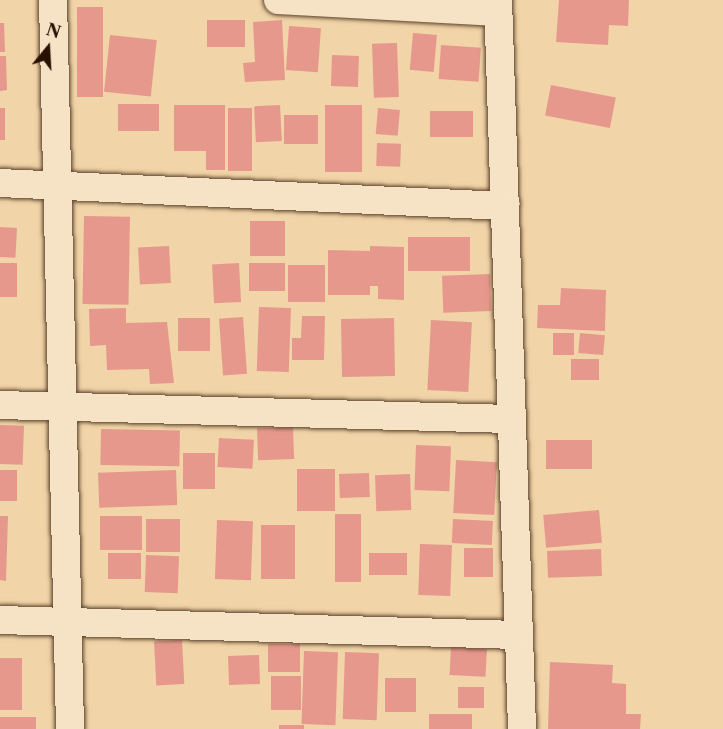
<!DOCTYPE html>
<style>
body{margin:0}
#map{position:relative;width:723px;height:729px;overflow:hidden;background:#f1d4a8;font-family:"Libre Caslon Text",serif}
div>[style]{position:absolute}
[style*='--x']{left:calc(var(--x)*1px);top:calc(var(--y)*1px);width:calc(var(--w)*1px);rotate:calc(var(--a)*1deg)}
.building>*{inset:0;background:#e7988d;transform-origin:0 0}
.roads{filter:drop-shadow(0 0 2px #5b422a) drop-shadow(0 0 2px #5b422a)}
.street>*{height:28px;margin:-14px;padding:0 14px;transform-origin:14px;border-radius:14px;background:#f6e3c6}
span{translate:-50% -50%;white-space:nowrap;text-align:center;line-height:1.15;-webkit-text-stroke:4.5px #f6e3c6;paint-order:stroke}
.north{position:absolute;left:18px;top:18px;width:60px;height:60px;-webkit-text-stroke:4px #f6e3c6;paint-order:stroke;rotate:18deg;font-size:16px;font-weight:700;line-height:24px;text-align:center;color:#291100}
.north::after{content:'';display:block;margin:auto;width:21px;height:27px;background:#291100;clip-path:polygon(50% 0,100% 100%,50% 72%,0 100%)}
</style>
<div id="map">
<div class="building">
<i style="clip-path:polygon(559px 0,629px 0,628px 26px,609px 25px,608px 45px,556px 42px)"></i>
<i style="left:77px;top:7px;width:26px;height:90px"></i>
<i style="left:245px;top:20px;width:27px;height:38px;rotate:90deg"></i>
<i style="clip-path:polygon(282px 20px,285px 80px,245px 82px,243px 63px,255px 62px,253px 22px)"></i>
<i style="clip-path:polygon(0 23px,4px 23px,5px 52px,0 52px)"></i>
<i style="left:289px;top:26px;width:32px;height:44px;rotate:4deg"></i>
<i style="left:413px;top:33px;width:24px;height:37px;rotate:5deg"></i>
<i style="left:110px;top:35px;width:47px;height:57px;rotate:6deg"></i>
<i style="left:397px;top:43px;width:54px;height:25px;rotate:88deg"></i>
<i style="left:441px;top:45px;width:40px;height:34px;rotate:4deg"></i>
<i style="left:332px;top:55px;width:27px;height:31px;rotate:2deg"></i>
<i style="clip-path:polygon(0 56px,6px 56px,7px 90px,0 91px)"></i>
<i style="left:551px;top:85px;width:66px;height:31px;rotate:11deg"></i>
<i style="left:118px;top:104px;width:41px;height:27px"></i>
<i style="clip-path:polygon(174px 105px,225px 105px,225px 170px,206px 170px,206px 151px,174px 151px)"></i>
<i style="left:280px;top:105px;width:36px;height:26px;rotate:87deg"></i>
<i style="left:325px;top:105px;width:37px;height:67px"></i>
<i style="left:0;top:108px;width:5px;height:32px"></i>
<i style="left:228px;top:108px;width:24px;height:63px"></i>
<i style="left:378px;top:108px;width:22px;height:26px;rotate:5deg"></i>
<i style="left:430px;top:111px;width:43px;height:26px"></i>
<i style="left:318px;top:115px;width:29px;height:34px;rotate:90deg"></i>
<i style="left:377px;top:143px;width:24px;height:23px;rotate:2deg"></i>
<i style="left:84px;top:216px;width:46px;height:88px;rotate:1deg"></i>
<i style="left:250px;top:221px;width:35px;height:35px"></i>
<i style="left:0;top:227px;width:17px;height:30px;rotate:3deg"></i>
<i style="left:408px;top:237px;width:62px;height:34px"></i>
<i style="left:169px;top:246px;width:37px;height:31px;rotate:87deg"></i>
<i style="clip-path:polygon(370px 246px,404px 247px,404px 300px,378px 299px,378px 286px,370px 286px,370px 295px,328px 295px,328px 250px,370px 251px)"></i>
<i style="left:0;top:263px;width:17px;height:34px"></i>
<i style="left:239px;top:263px;width:39px;height:27px;rotate:87deg"></i>
<i style="left:249px;top:263px;width:36px;height:28px"></i>
<i style="left:288px;top:265px;width:37px;height:37px"></i>
<i style="left:490px;top:274px;width:37px;height:48px;rotate:88deg"></i>
<i style="clip-path:polygon(561px 288px,606px 290px,605px 331px,537px 328px,538px 305px,560px 305px)"></i>
<i style="left:259px;top:307px;width:32px;height:64px;rotate:2deg"></i>
<i style="clip-path:polygon(126px 308px,126px 323px,167px 322px,174px 383px,150px 384px,149px 369px,107px 370px,106px 345px,90px 346px,89px 309px)"></i>
<i style="clip-path:polygon(302px 316px,325px 316px,324px 360px,292px 360px,292px 338px,301px 338px)"></i>
<i style="left:243px;top:317px;width:57px;height:24px;rotate:86deg"></i>
<i style="left:178px;top:318px;width:32px;height:33px"></i>
<i style="left:394px;top:318px;width:58px;height:53px;rotate:89deg"></i>
<i style="left:431px;top:320px;width:41px;height:70px;rotate:3deg"></i>
<i style="left:553px;top:333px;width:21px;height:22px"></i>
<i style="left:580px;top:333px;width:25px;height:20px;rotate:5deg"></i>
<i style="left:571px;top:359px;width:28px;height:21px"></i>
<i style="left:0;top:425px;width:24px;height:39px;rotate:2deg"></i>
<i style="left:293px;top:427px;width:32px;height:36px;rotate:88deg"></i>
<i style="left:101px;top:429px;width:79px;height:36px;rotate:1deg"></i>
<i style="left:219px;top:438px;width:35px;height:29px;rotate:3deg"></i>
<i style="left:592px;top:440px;width:29px;height:46px;rotate:90deg"></i>
<i style="left:416px;top:445px;width:35px;height:45px;rotate:2deg"></i>
<i style="left:183px;top:453px;width:32px;height:36px"></i>
<i style="left:456px;top:460px;width:41px;height:53px;rotate:3deg"></i>
<i style="left:297px;top:469px;width:38px;height:42px"></i>
<i style="left:0;top:470px;width:17px;height:31px"></i>
<i style="left:176px;top:470px;width:35px;height:78px;rotate:88deg"></i>
<i style="left:369px;top:473px;width:24px;height:30px;rotate:88deg"></i>
<i style="left:410px;top:474px;width:36px;height:35px;rotate:88deg"></i>
<i style="left:599px;top:510px;width:33px;height:56px;rotate:85deg"></i>
<i style="left:335px;top:514px;width:26px;height:68px"></i>
<i style="clip-path:polygon(0 516px,8px 516px,6px 581px,0 580px)"></i>
<i style="left:100px;top:516px;width:42px;height:34px"></i>
<i style="left:146px;top:519px;width:34px;height:33px"></i>
<i style="left:453px;top:519px;width:40px;height:24px;rotate:3deg"></i>
<i style="left:217px;top:520px;width:36px;height:59px;rotate:2deg"></i>
<i style="left:261px;top:525px;width:34px;height:54px"></i>
<i style="left:420px;top:544px;width:32px;height:51px;rotate:2deg"></i>
<i style="left:493px;top:548px;width:29px;height:29px;rotate:90deg"></i>
<i style="left:601px;top:549px;width:27px;height:54px;rotate:88deg"></i>
<i style="left:108px;top:553px;width:33px;height:26px"></i>
<i style="left:407px;top:553px;width:22px;height:38px;rotate:90deg"></i>
<i style="left:146px;top:555px;width:33px;height:37px;rotate:2deg"></i>
<i style="left:182px;top:640px;width:44px;height:28px;rotate:87deg"></i>
<i style="left:268px;top:644px;width:32px;height:28px"></i>
<i style="left:451px;top:647px;width:36px;height:28px;rotate:3deg"></i>
<i style="left:304px;top:651px;width:34px;height:73px;rotate:2deg"></i>
<i style="left:345px;top:652px;width:34px;height:67px;rotate:2deg"></i>
<i style="left:259px;top:655px;width:29px;height:31px;rotate:88deg"></i>
<i style="left:0;top:658px;width:22px;height:52px"></i>
<i style="clip-path:polygon(550px 662px,613px 665px,612px 683px,626px 684px,626px 714px,641px 714px,640px 729px,548px 729px)"></i>
<i style="left:271px;top:676px;width:30px;height:34px"></i>
<i style="left:385px;top:678px;width:31px;height:34px"></i>
<i style="left:458px;top:687px;width:26px;height:21px"></i>
<i style="left:429px;top:714px;width:43px;height:15px"></i>
<i style="left:0;top:717px;width:36px;height:12px"></i>
<i style="left:279px;top:725px;width:25px;height:4px"></i>
</div>
<div class="roads">
<div class="street">
<i style="--x:53;--y:0;--w:729;--a:88.66"></i>
<i style="--x:278;--y:0;--w:220;--a:3.1"></i>
<i style="--x:498;--y:0;--w:729;--a:88.11"></i>
<i style="--x:0;--y:183;--w:506;--a:2.61"></i>
<i style="--x:0;--y:405;--w:511;--a:1.57"></i>
<i style="--x:0;--y:620;--w:519;--a:1.66"></i>
</div>
</div>
<div class="north">N</div>
</div>
